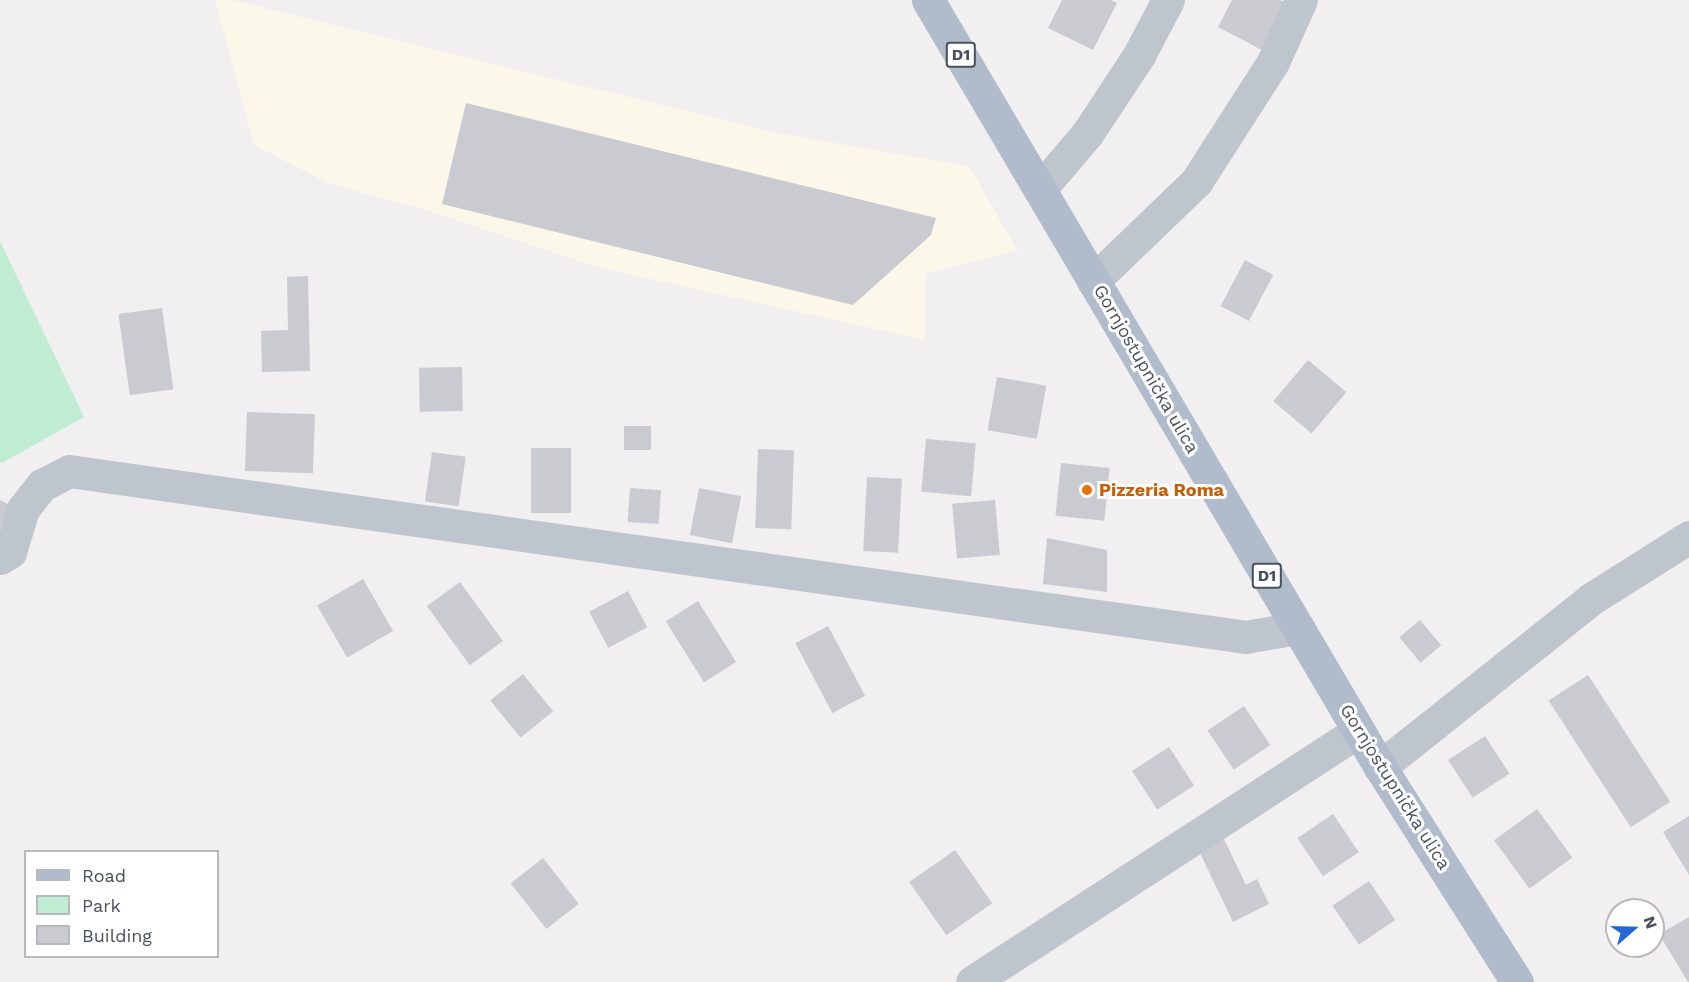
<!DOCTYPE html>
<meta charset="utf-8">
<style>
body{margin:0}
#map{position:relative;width:1689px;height:982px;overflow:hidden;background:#f1efef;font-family:"Work Sans",sans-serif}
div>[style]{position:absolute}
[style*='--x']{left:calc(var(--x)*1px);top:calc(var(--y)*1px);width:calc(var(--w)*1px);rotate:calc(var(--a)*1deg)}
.commercial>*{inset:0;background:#fbf7e9}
.green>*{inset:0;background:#c0ecd4}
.building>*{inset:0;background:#c9cbd1;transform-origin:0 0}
.minor>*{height:33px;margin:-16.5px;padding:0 16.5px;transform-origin:16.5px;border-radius:16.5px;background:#bec5cd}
.major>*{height:33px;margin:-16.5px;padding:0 16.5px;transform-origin:16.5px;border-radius:16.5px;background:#b0bccc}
.dots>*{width:16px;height:16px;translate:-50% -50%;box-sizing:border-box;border:3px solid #fff;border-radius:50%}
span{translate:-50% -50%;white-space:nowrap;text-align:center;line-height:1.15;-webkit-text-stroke:6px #fff;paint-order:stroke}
.shield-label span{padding:2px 4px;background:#fff;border:2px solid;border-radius:4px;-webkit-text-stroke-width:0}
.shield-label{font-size:16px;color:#48515b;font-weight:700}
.street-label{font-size:18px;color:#48515b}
.food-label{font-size:18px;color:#c56008;font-weight:700}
.left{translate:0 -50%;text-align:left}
.legend{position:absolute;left:24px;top:850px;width:195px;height:108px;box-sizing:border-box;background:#fff;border:2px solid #b6b9bd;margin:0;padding:8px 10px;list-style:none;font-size:18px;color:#48515b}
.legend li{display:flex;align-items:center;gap:12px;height:30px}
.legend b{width:30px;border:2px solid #b6b9bd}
.north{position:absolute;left:1605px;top:898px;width:60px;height:60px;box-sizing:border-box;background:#fff;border:2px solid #b6b9bd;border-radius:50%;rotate:70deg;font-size:16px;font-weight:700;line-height:24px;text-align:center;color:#48515b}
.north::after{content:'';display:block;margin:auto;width:21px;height:27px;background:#2567d5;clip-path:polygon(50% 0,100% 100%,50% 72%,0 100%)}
</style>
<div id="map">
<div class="commercial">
<i style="clip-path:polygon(215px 0,232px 0,776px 133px,969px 166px,1017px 250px,926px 274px,925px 340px,597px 267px,419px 208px,330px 184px,254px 145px)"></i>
</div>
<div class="green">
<i style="clip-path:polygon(0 241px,84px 417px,2px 463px,0 462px)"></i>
</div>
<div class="building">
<i style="clip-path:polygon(1062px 0,1111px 0,1117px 3px,1093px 50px,1048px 28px)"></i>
<i style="clip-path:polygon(1232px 0,1280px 0,1286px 3px,1262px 50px,1218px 27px)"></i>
<i style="clip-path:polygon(466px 103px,936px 218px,931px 235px,853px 305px,442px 204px)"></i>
<i style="left:1245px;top:260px;width:32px;height:52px;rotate:28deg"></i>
<i style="clip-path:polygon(308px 276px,310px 371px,262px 372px,261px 331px,288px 330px,287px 277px)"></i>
<i style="left:162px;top:308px;width:82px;height:44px;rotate:82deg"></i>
<i style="left:1308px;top:360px;width:50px;height:54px;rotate:40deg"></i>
<i style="left:462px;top:367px;width:44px;height:43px;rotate:89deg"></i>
<i style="left:997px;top:377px;width:50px;height:54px;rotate:10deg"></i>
<i style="left:247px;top:412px;width:68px;height:59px;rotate:2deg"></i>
<i style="left:624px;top:426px;width:27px;height:24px"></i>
<i style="left:926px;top:439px;width:50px;height:53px;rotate:5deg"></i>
<i style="left:531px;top:448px;width:40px;height:65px"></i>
<i style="left:758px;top:449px;width:36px;height:79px;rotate:2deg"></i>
<i style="left:432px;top:452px;width:34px;height:50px;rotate:8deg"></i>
<i style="left:1061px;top:463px;width:49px;height:53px;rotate:6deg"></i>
<i style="left:867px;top:477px;width:35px;height:74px;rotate:3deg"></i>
<i style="left:630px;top:488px;width:31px;height:34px;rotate:4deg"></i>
<i style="left:699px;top:488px;width:43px;height:48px;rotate:11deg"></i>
<i style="clip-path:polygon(0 500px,12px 506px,0 528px)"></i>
<i style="left:995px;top:500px;width:55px;height:43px;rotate:85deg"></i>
<i style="clip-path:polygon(1047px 538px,1107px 550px,1107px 592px,1043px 584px)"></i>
<i style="left:363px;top:579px;width:60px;height:53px;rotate:60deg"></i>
<i style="left:460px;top:582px;width:73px;height:41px;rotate:54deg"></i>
<i style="left:628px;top:591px;width:41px;height:44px;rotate:62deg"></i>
<i style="left:698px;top:601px;width:72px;height:38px;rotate:58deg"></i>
<i style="left:1420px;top:620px;width:33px;height:27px;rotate:50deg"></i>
<i style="left:828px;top:626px;width:79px;height:37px;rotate:62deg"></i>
<i style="left:523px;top:674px;width:48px;height:42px;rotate:51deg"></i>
<i style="left:1588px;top:675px;width:151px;height:47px;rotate:57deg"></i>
<i style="left:1244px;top:706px;width:47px;height:44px;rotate:56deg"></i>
<i style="left:1485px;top:736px;width:45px;height:44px;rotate:57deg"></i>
<i style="left:1169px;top:747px;width:46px;height:44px;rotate:57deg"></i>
<i style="left:1537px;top:809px;width:60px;height:53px;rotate:54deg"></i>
<i style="left:1333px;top:814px;width:46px;height:43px;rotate:56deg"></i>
<i style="clip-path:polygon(1689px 816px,1689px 875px,1663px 832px)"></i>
<i style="clip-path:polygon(1224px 839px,1246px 885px,1257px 879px,1269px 904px,1233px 922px,1199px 851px)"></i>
<i style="left:955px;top:850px;width:65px;height:56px;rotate:55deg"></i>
<i style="left:543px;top:858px;width:58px;height:41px;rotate:52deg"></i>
<i style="left:1369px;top:881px;width:47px;height:44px;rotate:56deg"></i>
<i style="clip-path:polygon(1689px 917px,1689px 982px,1688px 982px,1659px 934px)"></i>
</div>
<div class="minor">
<i style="--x:1040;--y:189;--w:72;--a:-49.5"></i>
<i style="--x:1087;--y:134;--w:95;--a:-56.6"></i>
<i style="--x:1139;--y:55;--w:62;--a:-62.2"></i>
<i style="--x:1093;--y:281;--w:143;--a:-43.9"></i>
<i style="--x:1196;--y:182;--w:143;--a:-57.3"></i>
<i style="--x:1273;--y:62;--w:68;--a:-65.7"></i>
<i style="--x:0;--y:558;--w:12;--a:-31"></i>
<i style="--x:10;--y:552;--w:45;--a:-73.2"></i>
<i style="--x:23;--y:509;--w:31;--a:-52"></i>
<i style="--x:42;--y:485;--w:30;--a:-27"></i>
<i style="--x:69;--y:471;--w:1188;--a:8.03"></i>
<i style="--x:1245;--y:637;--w:54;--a:-9.6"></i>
<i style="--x:1380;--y:767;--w:270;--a:-38.5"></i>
<i style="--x:1591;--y:599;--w:116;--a:-32.3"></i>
<i style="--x:972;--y:982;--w:461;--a:-33"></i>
</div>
<div class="major">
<i style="--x:928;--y:0;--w:890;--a:59.49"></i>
<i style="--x:1380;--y:767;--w:255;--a:57.5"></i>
</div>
<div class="dots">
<i style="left:1087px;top:490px;background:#e8710a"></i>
</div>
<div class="shield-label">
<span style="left:961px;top:55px">D1</span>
<span style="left:1267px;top:576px">D1</span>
</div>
<div class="street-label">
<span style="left:1146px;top:369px;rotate:60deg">Gornjostupnička ulica</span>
<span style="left:1395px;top:787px;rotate:58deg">Gornjostupnička ulica</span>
</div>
<div class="food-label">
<span class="left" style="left:1099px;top:490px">Pizzeria Roma</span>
</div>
<ul class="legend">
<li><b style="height:8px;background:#b0bccc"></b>Road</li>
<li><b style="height:16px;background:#c0ecd4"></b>Park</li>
<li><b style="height:16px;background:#c9cbd1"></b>Building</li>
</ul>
<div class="north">N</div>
</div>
